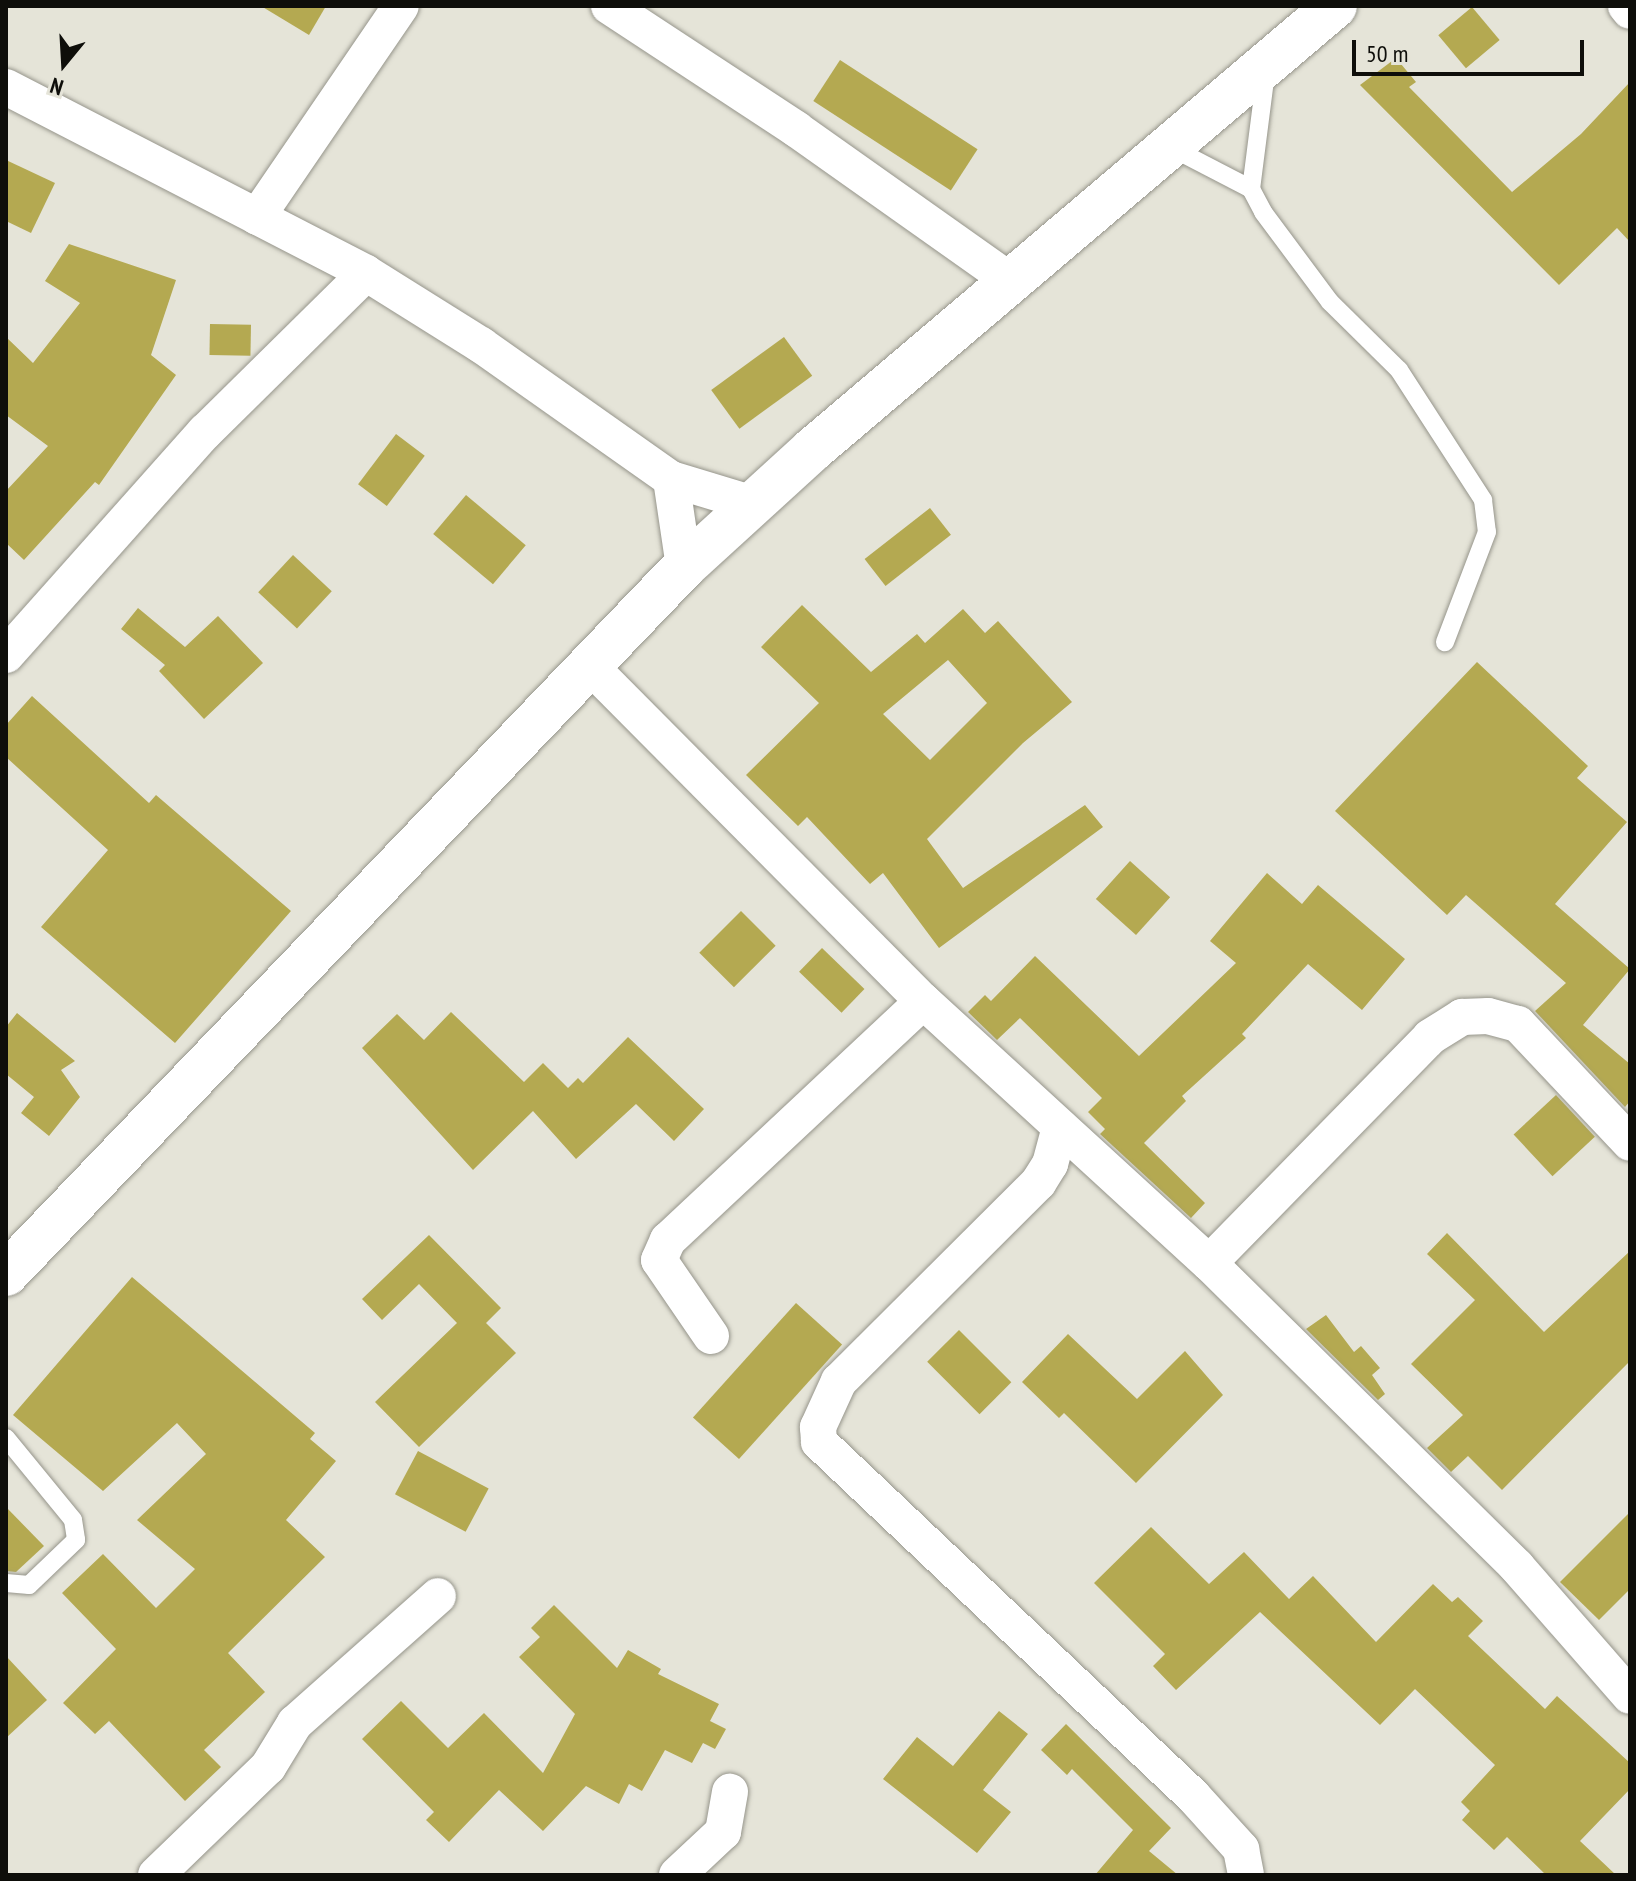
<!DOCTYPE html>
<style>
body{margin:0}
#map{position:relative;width:1636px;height:1881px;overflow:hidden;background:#e5e4d8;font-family:"PT Sans Narrow",sans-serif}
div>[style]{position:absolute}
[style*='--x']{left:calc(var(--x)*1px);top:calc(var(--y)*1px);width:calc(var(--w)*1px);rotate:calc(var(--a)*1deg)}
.building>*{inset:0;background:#b4a951;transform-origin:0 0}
.roads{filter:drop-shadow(0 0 2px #96958b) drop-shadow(0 0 2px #96958b)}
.lane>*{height:18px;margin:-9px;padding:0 9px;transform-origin:9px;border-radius:9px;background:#fff}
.street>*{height:36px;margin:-18px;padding:0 18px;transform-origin:18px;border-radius:18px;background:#fff}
.secondary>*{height:44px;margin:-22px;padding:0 22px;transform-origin:22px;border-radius:22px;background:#fff}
span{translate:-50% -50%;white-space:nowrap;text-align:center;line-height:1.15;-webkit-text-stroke:6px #e5e4d8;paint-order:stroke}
.frame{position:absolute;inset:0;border:8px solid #0e0e0a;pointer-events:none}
.north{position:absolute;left:24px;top:24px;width:80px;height:80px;-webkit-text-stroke:6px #e5e4d8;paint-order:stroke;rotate:198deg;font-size:22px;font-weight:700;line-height:32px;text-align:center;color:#0e0e0a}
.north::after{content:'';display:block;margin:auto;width:28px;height:36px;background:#0e0e0a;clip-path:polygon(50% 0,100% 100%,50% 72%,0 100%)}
.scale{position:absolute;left:1352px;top:40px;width:232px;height:36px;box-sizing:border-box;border:4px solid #0e0e0a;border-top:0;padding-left:10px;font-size:24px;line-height:28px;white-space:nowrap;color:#0e0e0a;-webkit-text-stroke:6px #e5e4d8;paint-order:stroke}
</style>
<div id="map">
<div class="building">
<i style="clip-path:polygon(261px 6px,326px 6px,309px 35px)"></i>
<i style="left:1472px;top:7px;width:43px;height:44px;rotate:50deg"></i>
<i style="clip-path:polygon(1396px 58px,1416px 82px,1409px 87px,1512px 192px,1581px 134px,1630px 82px,1630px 242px,1617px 228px,1559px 285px,1360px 85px)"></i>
<i style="left:840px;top:60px;width:164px;height:49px;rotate:33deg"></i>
<i style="clip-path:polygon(6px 160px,55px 183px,31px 233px,6px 221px)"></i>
<i style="clip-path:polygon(69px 244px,176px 280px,151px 355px,176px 375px,99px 485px,95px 482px,24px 560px,6px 543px,6px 491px,48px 446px,6px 415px,6px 337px,33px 363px,80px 303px,45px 281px)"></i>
<i style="left:210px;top:324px;width:41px;height:31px;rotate:1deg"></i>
<i style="left:784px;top:337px;width:48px;height:90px;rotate:54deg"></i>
<i style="left:396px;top:434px;width:36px;height:63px;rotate:37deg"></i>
<i style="left:466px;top:495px;width:78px;height:51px;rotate:40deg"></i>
<i style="left:930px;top:508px;width:34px;height:83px;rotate:52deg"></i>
<i style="left:293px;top:555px;width:53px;height:51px;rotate:43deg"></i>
<i style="clip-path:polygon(evenodd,802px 605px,871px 672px,917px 634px,925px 643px,963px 609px,985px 633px,998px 621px,1072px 702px,1023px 743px,927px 839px,963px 888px,1085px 805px,1103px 827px,939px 948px,883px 873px,870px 884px,807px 817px,798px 826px,746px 775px,819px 703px,761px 647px,802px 605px,948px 660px,987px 703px,930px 760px,883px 714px,948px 660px)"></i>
<i style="clip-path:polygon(138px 608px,185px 647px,218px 616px,263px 663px,204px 719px,159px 671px,165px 665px,121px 629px)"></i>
<i style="clip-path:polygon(1477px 662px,1588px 766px,1577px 778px,1627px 822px,1555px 904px,1630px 969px,1583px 1025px,1630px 1064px,1630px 1101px,1625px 1107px,1535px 1011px,1566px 983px,1466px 895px,1447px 915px,1335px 811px)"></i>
<i style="clip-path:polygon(32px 696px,149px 803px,156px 795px,291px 911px,175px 1043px,41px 927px,108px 850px,6px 757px,6px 725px)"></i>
<i style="left:1130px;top:861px;width:54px;height:51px;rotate:42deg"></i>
<i style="clip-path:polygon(1267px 873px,1302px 904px,1318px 885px,1405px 959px,1362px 1010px,1308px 964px,1242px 1034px,1246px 1038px,1182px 1096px,1186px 1101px,1144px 1143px,1205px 1203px,1191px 1218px,1100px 1134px,1105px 1129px,1088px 1112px,1102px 1098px,1020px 1018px,997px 1040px,968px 1012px,985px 995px,991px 1001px,1035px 956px,1139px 1056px,1236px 963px,1210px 941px)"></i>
<i style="left:741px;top:911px;width:49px;height:59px;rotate:45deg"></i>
<i style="left:822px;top:948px;width:59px;height:33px;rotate:44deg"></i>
<i style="clip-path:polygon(451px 1012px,524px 1082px,543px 1063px,568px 1088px,578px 1078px,583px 1083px,628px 1037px,704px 1109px,674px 1141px,636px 1104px,576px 1159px,533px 1111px,473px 1170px,362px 1048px,397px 1014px,424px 1040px)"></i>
<i style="clip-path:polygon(17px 1013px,75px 1061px,61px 1070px,80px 1097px,49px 1136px,21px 1113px,34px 1097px,6px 1074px,6px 1027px)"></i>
<i style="left:1556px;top:1095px;width:57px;height:58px;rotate:47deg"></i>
<i style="clip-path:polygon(1447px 1233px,1544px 1332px,1630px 1251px,1630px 1361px,1502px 1490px,1468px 1456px,1451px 1472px,1427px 1448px,1463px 1415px,1411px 1364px,1475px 1300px,1427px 1254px)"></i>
<i style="clip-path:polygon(429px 1235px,501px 1308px,486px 1323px,516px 1353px,419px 1447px,375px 1402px,457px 1323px,419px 1284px,382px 1320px,362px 1299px)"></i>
<i style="clip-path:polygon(132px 1277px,315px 1433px,310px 1439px,336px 1461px,286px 1520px,325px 1557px,228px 1653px,265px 1692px,204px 1750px,221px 1767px,185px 1801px,109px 1721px,95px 1734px,63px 1703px,116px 1649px,62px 1593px,103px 1554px,156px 1608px,195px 1569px,137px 1520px,206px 1454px,177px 1423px,103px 1491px,13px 1415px)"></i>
<i style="left:796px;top:1303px;width:62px;height:154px;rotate:42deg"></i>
<i style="clip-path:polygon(1326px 1315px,1354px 1352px,1361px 1346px,1380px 1368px,1372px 1375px,1385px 1394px,1378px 1400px,1306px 1329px)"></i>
<i style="left:959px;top:1330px;width:74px;height:45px;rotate:45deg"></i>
<i style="clip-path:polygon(1068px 1334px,1137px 1399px,1185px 1351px,1223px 1395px,1136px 1483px,1064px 1413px,1059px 1418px,1022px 1382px)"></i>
<i style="left:418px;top:1451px;width:80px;height:49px;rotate:28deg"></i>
<i style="clip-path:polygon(6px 1507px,44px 1546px,16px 1572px,6px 1571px)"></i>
<i style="clip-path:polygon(1630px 1512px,1630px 1589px,1599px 1620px,1560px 1582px)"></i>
<i style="clip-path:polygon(1151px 1527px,1209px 1584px,1244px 1552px,1289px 1599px,1313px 1576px,1376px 1642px,1433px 1584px,1452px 1602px,1458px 1597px,1483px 1621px,1468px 1636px,1545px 1709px,1557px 1696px,1630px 1763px,1630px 1789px,1580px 1841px,1616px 1875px,1546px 1875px,1507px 1837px,1494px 1850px,1462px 1820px,1470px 1811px,1461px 1802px,1495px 1765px,1415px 1689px,1380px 1725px,1260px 1612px,1176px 1690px,1153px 1666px,1165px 1654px,1094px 1583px)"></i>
<i style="clip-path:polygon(554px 1605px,617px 1668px,628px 1650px,661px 1669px,658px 1674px,719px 1704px,710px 1721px,726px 1729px,715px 1749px,703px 1743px,692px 1763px,665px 1750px,642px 1791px,629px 1784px,619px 1804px,586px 1786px,543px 1831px,499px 1790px,449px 1842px,426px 1820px,434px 1812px,362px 1739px,401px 1701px,448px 1748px,484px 1713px,543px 1773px,575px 1714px,519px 1657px,540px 1637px,531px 1628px)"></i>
<i style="clip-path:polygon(6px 1656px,47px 1700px,6px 1738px)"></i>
<i style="clip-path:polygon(999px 1711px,1028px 1734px,983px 1790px,1011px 1812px,977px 1853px,883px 1779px,917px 1737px,953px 1766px)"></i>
<i style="clip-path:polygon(1066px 1724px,1171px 1828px,1149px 1851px,1178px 1875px,1095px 1875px,1133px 1830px,1072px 1769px,1067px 1775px,1041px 1750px)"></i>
</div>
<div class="roads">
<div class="lane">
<i style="--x:1266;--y:72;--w:118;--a:97.3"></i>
<i style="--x:1251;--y:189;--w:26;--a:62"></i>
<i style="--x:1263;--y:212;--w:112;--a:53.3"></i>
<i style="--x:1330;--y:302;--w:97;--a:44.6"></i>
<i style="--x:1399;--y:370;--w:155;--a:57.1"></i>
<i style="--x:1483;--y:500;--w:32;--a:83"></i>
<i style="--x:1487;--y:532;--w:118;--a:110.9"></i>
<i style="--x:1172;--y:148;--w:89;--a:27.4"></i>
<i style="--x:6;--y:1438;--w:106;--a:50.7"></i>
<i style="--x:73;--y:1520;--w:20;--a:81"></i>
<i style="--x:76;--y:1540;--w:65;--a:136.2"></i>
<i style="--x:29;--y:1585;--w:23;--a:-175"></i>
</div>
<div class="street">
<i style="--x:609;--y:6;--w:224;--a:33.3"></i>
<i style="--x:796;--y:129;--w:263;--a:35.3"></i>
<i style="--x:1626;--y:6;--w:6;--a:51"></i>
<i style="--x:6;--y:87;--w:405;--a:27.3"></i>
<i style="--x:366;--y:273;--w:136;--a:32.1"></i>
<i style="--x:481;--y:345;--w:232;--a:35.2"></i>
<i style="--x:671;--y:479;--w:87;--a:16.8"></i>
<i style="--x:257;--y:217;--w:255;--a:-55.7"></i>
<i style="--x:671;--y:479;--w:89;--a:81.6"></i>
<i style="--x:6;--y:655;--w:299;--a:-48.3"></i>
<i style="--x:205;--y:432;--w:226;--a:-44.6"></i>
<i style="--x:591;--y:667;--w:471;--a:45.2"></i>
<i style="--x:923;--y:1001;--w:388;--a:42.5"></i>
<i style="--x:1209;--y:1263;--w:433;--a:44.6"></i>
<i style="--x:1517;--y:1567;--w:171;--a:48.8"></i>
<i style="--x:1060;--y:1127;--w:38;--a:105"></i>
<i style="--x:1050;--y:1164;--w:22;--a:122"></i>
<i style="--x:1038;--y:1183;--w:281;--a:135.1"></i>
<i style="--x:839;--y:1381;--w:51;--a:114.5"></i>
<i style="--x:818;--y:1427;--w:15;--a:86"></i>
<i style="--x:819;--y:1442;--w:515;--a:43.43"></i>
<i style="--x:1193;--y:1796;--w:72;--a:47.8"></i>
<i style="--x:1241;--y:1849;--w:26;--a:79"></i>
<i style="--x:1209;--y:1263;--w:316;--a:-45.6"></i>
<i style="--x:1430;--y:1037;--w:38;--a:-32"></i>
<i style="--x:1462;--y:1017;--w:26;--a:-2"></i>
<i style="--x:1488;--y:1016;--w:31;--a:15"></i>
<i style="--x:1518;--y:1024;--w:163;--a:46.7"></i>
<i style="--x:711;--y:1336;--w:92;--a:-124.4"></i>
<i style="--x:659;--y:1260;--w:22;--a:-66"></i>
<i style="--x:668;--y:1240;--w:349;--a:-43.1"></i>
<i style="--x:156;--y:1875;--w:156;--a:-44"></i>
<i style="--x:268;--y:1767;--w:52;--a:-58.5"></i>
<i style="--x:295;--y:1723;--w:191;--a:-41.6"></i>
<i style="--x:677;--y:1875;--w:63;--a:-43.1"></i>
<i style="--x:723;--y:1832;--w:41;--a:-80.1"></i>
</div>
<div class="secondary">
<i style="--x:6;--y:1274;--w:980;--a:-46.2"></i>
<i style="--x:684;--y:567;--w:173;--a:-42.4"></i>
<i style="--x:812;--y:450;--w:686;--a:-40.33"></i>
</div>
</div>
<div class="frame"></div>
<div class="north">N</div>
<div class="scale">50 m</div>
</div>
